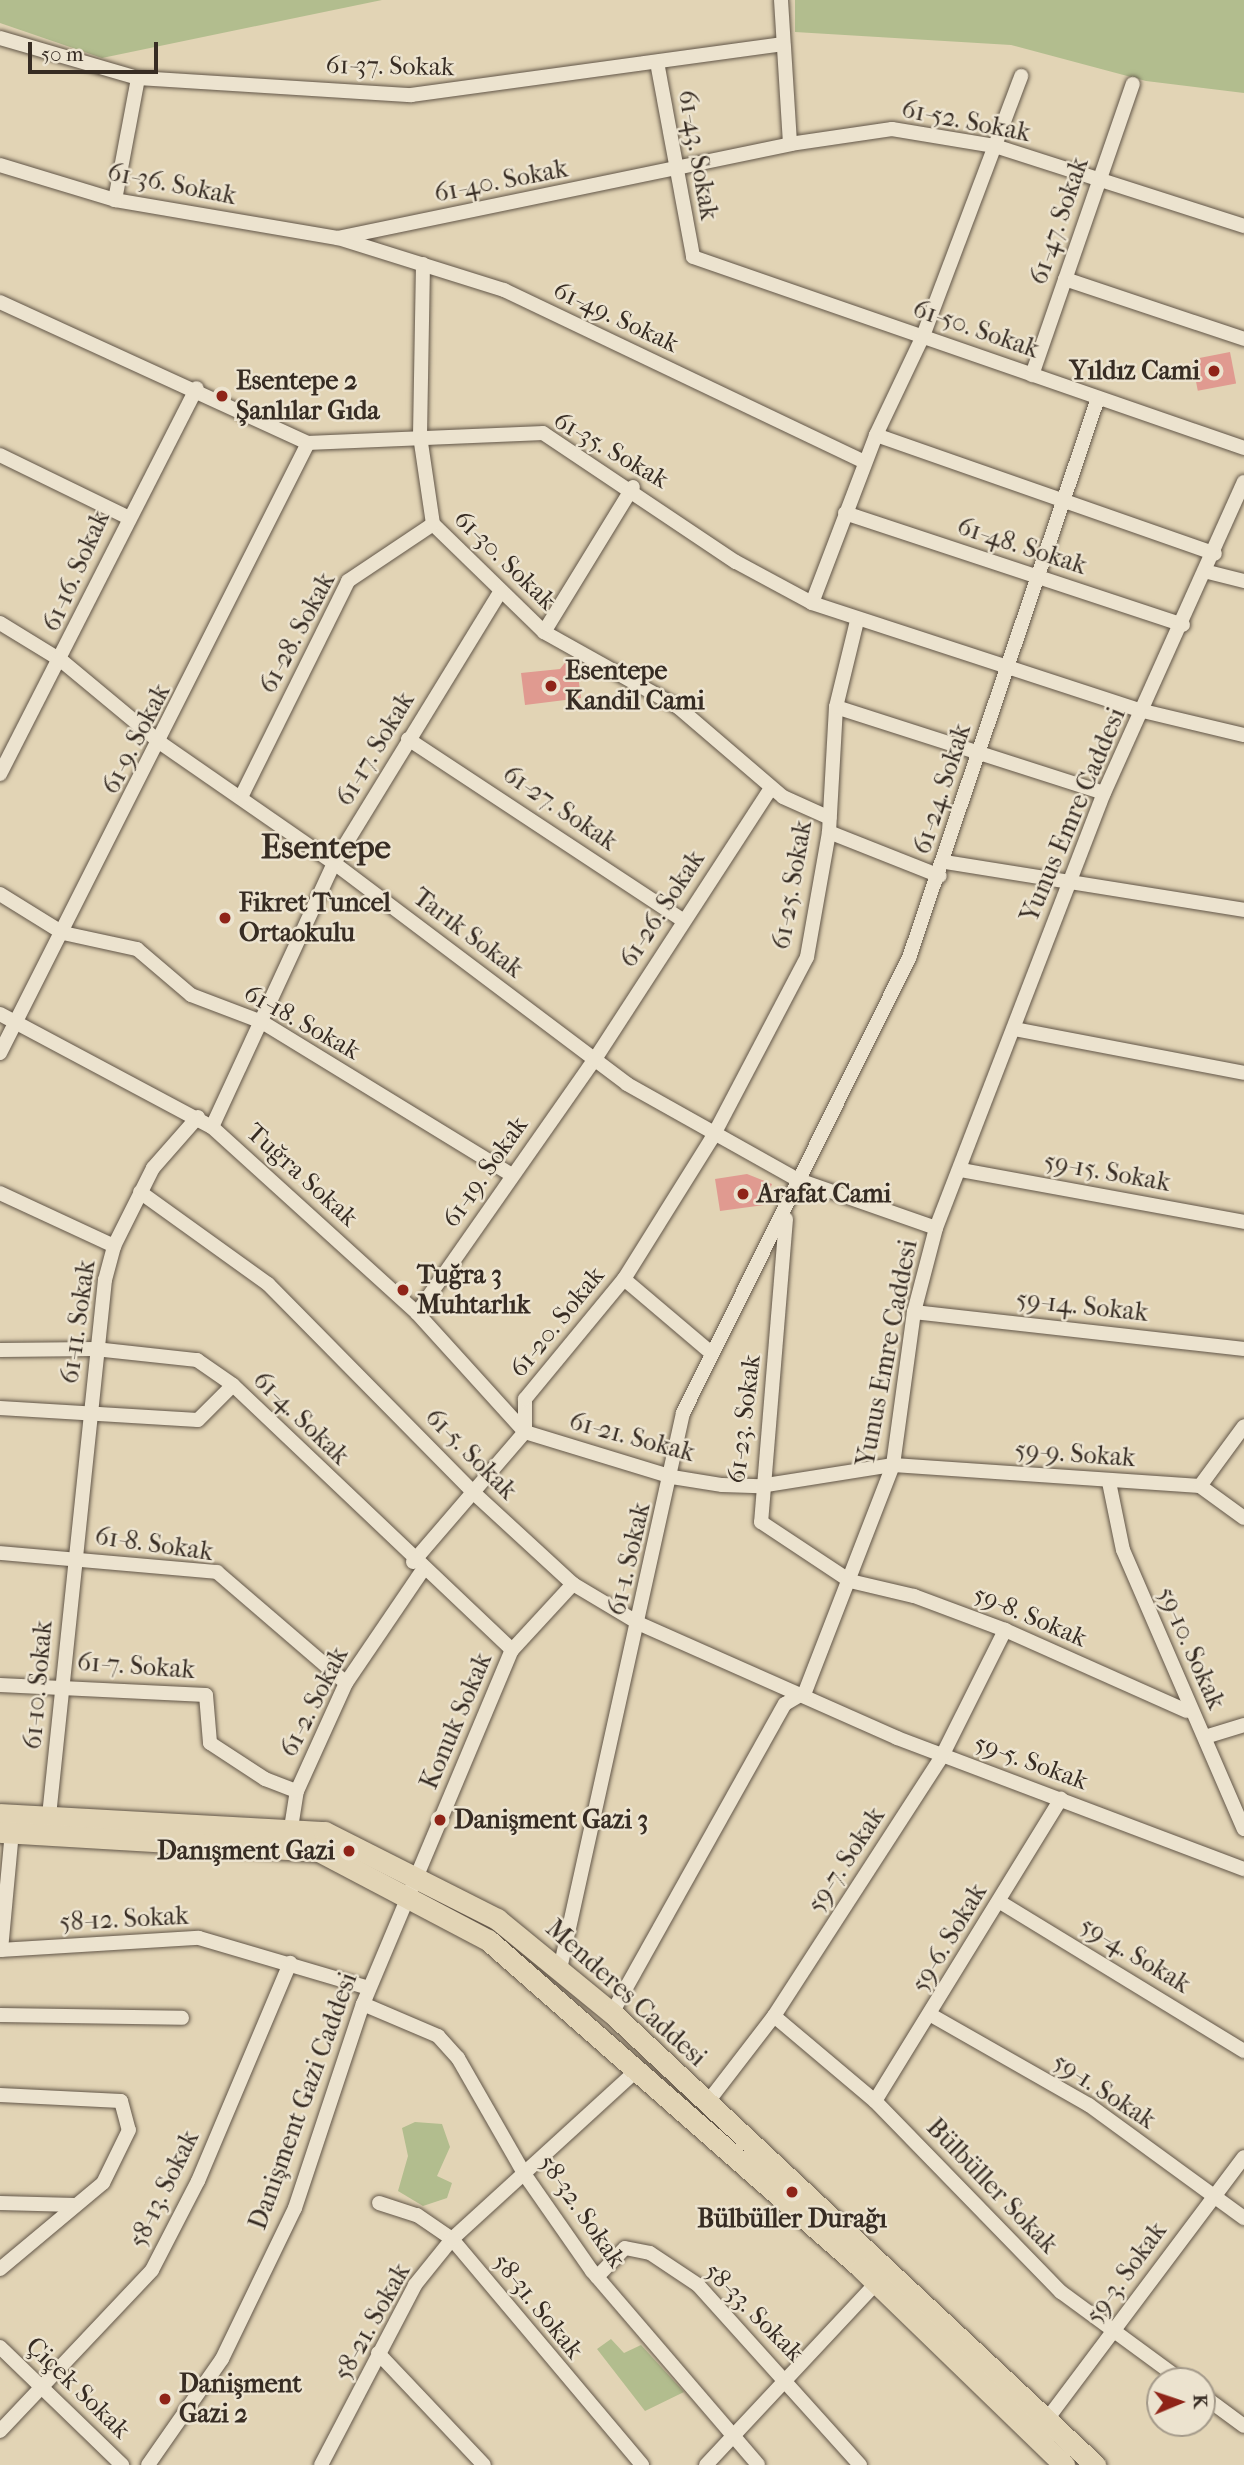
<!DOCTYPE html>
<meta charset="utf-8">
<style>
body{margin:0}
#map{position:relative;width:1244px;height:2465px;overflow:hidden;background:#e2d4b5;font-family:"IM FELL French Canon",serif}
div>[style]{position:absolute}
[style*='--x']{left:calc(var(--x)*1px);top:calc(var(--y)*1px);width:calc(var(--w)*1px);rotate:calc(var(--a)*1deg)}
.green>*{inset:0;background:#b2bd8e}
.building>*{inset:0;background:#e09a90;transform-origin:0 0}
.roads{filter:drop-shadow(0 0 2px #625648) drop-shadow(0 0 2px #625648)}
.minor>*{height:14px;margin:-7px;padding:0 7px;transform-origin:7px;border-radius:7px;background:#ece3cf}
.primary>*{height:21px;margin:-10.5px;padding:0 10.5px;transform-origin:10.5px;border-radius:10.5px;background:#e2d4b5}
.dots>*{width:19px;height:19px;translate:-50% -50%;box-sizing:border-box;border:4px solid #ece3cf;border-radius:50%}
span{translate:-50% -50%;white-space:nowrap;text-align:center;line-height:1.15;-webkit-text-stroke:5px #ece3cf;paint-order:stroke}
.street-label{font-size:26px;color:#372c23}
.poi-label{font-size:26px;color:#372c23;font-weight:700}
.right{translate:-100% -50%;text-align:right}
.left{translate:0 -50%;text-align:left}
.district-label{font-size:33px;color:#372c23;font-weight:700}
.north{position:absolute;left:1146px;top:2367px;width:70px;height:70px;box-sizing:border-box;background:#ece3cf;border:2px solid #a49a8a;border-radius:50%;rotate:88deg;font-size:19px;font-weight:700;line-height:28px;text-align:center;color:#372c23}
.north::after{content:'';display:block;margin:auto;width:24px;height:32px;background:#8f2418;clip-path:polygon(50% 0,100% 100%,50% 72%,0 100%)}
.scale{position:absolute;left:28px;top:42px;width:130px;height:32px;box-sizing:border-box;border:4px solid #372c23;border-top:0;padding-left:9px;font-size:21px;line-height:24px;white-space:nowrap;color:#372c23;-webkit-text-stroke:5px #ece3cf;paint-order:stroke}
</style>
<div id="map">
<div class="green">
<i style="clip-path:polygon(0 0,382px 0,102px 58px,0 23px)"></i>
<i style="clip-path:polygon(795px 0,1244px 0,1244px 93px,1146px 81px,1011px 45px,795px 32px)"></i>
<i style="clip-path:polygon(415px 2122px,442px 2124px,450px 2147px,437px 2176px,452px 2183px,447px 2198px,423px 2206px,398px 2191px,408px 2156px,402px 2128px)"></i>
<i style="clip-path:polygon(611px 2339px,624px 2353px,641px 2345px,684px 2392px,645px 2411px,597px 2349px)"></i>
</div>
<div class="building">
<i style="left:1230px;top:352px;width:32px;height:39px;rotate:79deg"></i>
<i style="clip-path:polygon(568px 659px,577px 667px,581px 698px,525px 705px,521px 673px,560px 669px)"></i>
<i style="clip-path:polygon(747px 1174px,772px 1184px,764px 1205px,720px 1211px,715px 1179px)"></i>
</div>
<div class="roads">
<div class="minor">
<i style="--x:781;--y:0;--w:144;--a:86.4"></i>
<i style="--x:0;--y:38;--w:144;--a:16.2"></i>
<i style="--x:138;--y:78;--w:274;--a:3.6"></i>
<i style="--x:411;--y:95;--w:374;--a:-7.8"></i>
<i style="--x:657;--y:62;--w:198;--a:79.5"></i>
<i style="--x:693;--y:257;--w:583;--a:19.12"></i>
<i style="--x:0;--y:165;--w:120;--a:16.9"></i>
<i style="--x:115;--y:200;--w:226;--a:9.7"></i>
<i style="--x:338;--y:238;--w:174;--a:17.4"></i>
<i style="--x:504;--y:290;--w:399;--a:25.5"></i>
<i style="--x:115;--y:200;--w:124;--a:-79.3"></i>
<i style="--x:338;--y:238;--w:462;--a:-11.7"></i>
<i style="--x:790;--y:144;--w:103;--a:-8.4"></i>
<i style="--x:892;--y:129;--w:104;--a:9.4"></i>
<i style="--x:995;--y:146;--w:262;--a:17.8"></i>
<i style="--x:423;--y:264;--w:172;--a:91"></i>
<i style="--x:420;--y:436;--w:89;--a:81.6"></i>
<i style="--x:433;--y:524;--w:155;--a:44.2"></i>
<i style="--x:544;--y:632;--w:154;--a:29.2"></i>
<i style="--x:678;--y:707;--w:138;--a:40.6"></i>
<i style="--x:783;--y:797;--w:51;--a:24.1"></i>
<i style="--x:1065;--y:279;--w:189;--a:18.5"></i>
<i style="--x:0;--y:302;--w:339;--a:24.6"></i>
<i style="--x:308;--y:443;--w:235;--a:-2.4"></i>
<i style="--x:543;--y:433;--w:232;--a:33.8"></i>
<i style="--x:736;--y:562;--w:86;--a:28.3"></i>
<i style="--x:812;--y:603;--w:348;--a:18.1"></i>
<i style="--x:1143;--y:711;--w:104;--a:13.4"></i>
<i style="--x:1032;--y:375;--w:308;--a:-70.9"></i>
<i style="--x:876;--y:435;--w:359;--a:19.3"></i>
<i style="--x:0;--y:455;--w:141;--a:26"></i>
<i style="--x:845;--y:513;--w:356;--a:18.3"></i>
<i style="--x:1208;--y:572;--w:37;--a:14"></i>
<i style="--x:812;--y:603;--w:180;--a:-69.1"></i>
<i style="--x:876;--y:435;--w:110;--a:-64.6"></i>
<i style="--x:923;--y:336;--w:278;--a:-69.3"></i>
<i style="--x:0;--y:623;--w:73;--a:31.5"></i>
<i style="--x:62;--y:661;--w:130;--a:39.7"></i>
<i style="--x:162;--y:744;--w:209;--a:34.7"></i>
<i style="--x:334;--y:863;--w:367;--a:37"></i>
<i style="--x:627;--y:1084;--w:194;--a:29.3"></i>
<i style="--x:796;--y:1179;--w:148;--a:19.3"></i>
<i style="--x:544;--y:632;--w:170;--a:-58.5"></i>
<i style="--x:836;--y:707;--w:281;--a:17.8"></i>
<i style="--x:408;--y:739;--w:329;--a:33.4"></i>
<i style="--x:0;--y:774;--w:433;--a:-63"></i>
<i style="--x:241;--y:797;--w:241;--a:-63.6"></i>
<i style="--x:348;--y:581;--w:102;--a:-33.8"></i>
<i style="--x:829;--y:832;--w:119;--a:21.6"></i>
<i style="--x:945;--y:862;--w:303;--a:9.1"></i>
<i style="--x:0;--y:894;--w:74;--a:31.8"></i>
<i style="--x:63;--y:933;--w:76;--a:12.2"></i>
<i style="--x:137;--y:949;--w:71;--a:40.4"></i>
<i style="--x:191;--y:995;--w:76;--a:20.8"></i>
<i style="--x:262;--y:1022;--w:293;--a:31.5"></i>
<i style="--x:0;--y:1014;--w:240;--a:28.1"></i>
<i style="--x:212;--y:1127;--w:277;--a:42.2"></i>
<i style="--x:417;--y:1313;--w:161;--a:47.8"></i>
<i style="--x:525;--y:1432;--w:154;--a:17"></i>
<i style="--x:672;--y:1477;--w:51;--a:9.1"></i>
<i style="--x:722;--y:1485;--w:38;--a:2"></i>
<i style="--x:760;--y:1486;--w:135;--a:-9"></i>
<i style="--x:893;--y:1465;--w:308;--a:3.9"></i>
<i style="--x:1200;--y:1486;--w:54;--a:36"></i>
<i style="--x:1014;--y:1029;--w:234;--a:10.8"></i>
<i style="--x:0;--y:1053;--w:683;--a:-63.21"></i>
<i style="--x:212;--y:1127;--w:291;--a:-65.2"></i>
<i style="--x:334;--y:863;--w:319;--a:-58.5"></i>
<i style="--x:961;--y:1170;--w:288;--a:10.4"></i>
<i style="--x:140;--y:1192;--w:158;--a:35.7"></i>
<i style="--x:268;--y:1284;--w:295;--a:45.4"></i>
<i style="--x:475;--y:1494;--w:133;--a:42.6"></i>
<i style="--x:573;--y:1584;--w:78;--a:30.8"></i>
<i style="--x:640;--y:1624;--w:281;--a:23.9"></i>
<i style="--x:897;--y:1738;--w:371;--a:20.7"></i>
<i style="--x:0;--y:1193;--w:126;--a:24.9"></i>
<i style="--x:786;--y:1219;--w:304;--a:94.7"></i>
<i style="--x:761;--y:1522;--w:107;--a:33.5"></i>
<i style="--x:850;--y:1581;--w:66;--a:13.2"></i>
<i style="--x:914;--y:1596;--w:97;--a:20.5"></i>
<i style="--x:1005;--y:1630;--w:199;--a:24"></i>
<i style="--x:624;--y:1279;--w:113;--a:40.3"></i>
<i style="--x:914;--y:1312;--w:332;--a:6.4"></i>
<i style="--x:417;--y:1313;--w:310;--a:-55"></i>
<i style="--x:595;--y:1059;--w:323;--a:-57"></i>
<i style="--x:0;--y:1350;--w:95;--a:-0.6"></i>
<i style="--x:95;--y:1349;--w:103;--a:6.2"></i>
<i style="--x:197;--y:1360;--w:44;--a:34.8"></i>
<i style="--x:233;--y:1385;--w:385;--a:43.5"></i>
<i style="--x:0;--y:1408;--w:198;--a:3.5"></i>
<i style="--x:198;--y:1420;--w:49;--a:-45"></i>
<i style="--x:1109;--y:1482;--w:69;--a:78.4"></i>
<i style="--x:1123;--y:1550;--w:304;--a:66.6"></i>
<i style="--x:1200;--y:1486;--w:74;--a:-53.7"></i>
<i style="--x:0;--y:1553;--w:218;--a:5"></i>
<i style="--x:217;--y:1572;--w:170;--a:40.7"></i>
<i style="--x:413;--y:1562;--w:172;--a:-49.3"></i>
<i style="--x:525;--y:1432;--w:33;--a:-90"></i>
<i style="--x:525;--y:1399;--w:156;--a:-50.5"></i>
<i style="--x:624;--y:1279;--w:166;--a:-58"></i>
<i style="--x:712;--y:1138;--w:204;--a:-62.3"></i>
<i style="--x:807;--y:957;--w:127;--a:-80"></i>
<i style="--x:829;--y:832;--w:125;--a:-86.8"></i>
<i style="--x:836;--y:707;--w:89;--a:-76.3"></i>
<i style="--x:0;--y:1685;--w:206;--a:2.8"></i>
<i style="--x:206;--y:1695;--w:48;--a:85.2"></i>
<i style="--x:210;--y:1743;--w:66;--a:33.2"></i>
<i style="--x:265;--y:1779;--w:34;--a:21"></i>
<i style="--x:1205;--y:1737;--w:41;--a:-17.1"></i>
<i style="--x:49;--y:1816;--w:539;--a:-84.04"></i>
<i style="--x:105;--y:1280;--w:35;--a:-75"></i>
<i style="--x:114;--y:1246;--w:87;--a:-63.4"></i>
<i style="--x:153;--y:1168;--w:68;--a:-48.6"></i>
<i style="--x:291;--y:1828;--w:37;--a:-81"></i>
<i style="--x:297;--y:1791;--w:119;--a:-65.6"></i>
<i style="--x:346;--y:1683;--w:135;--a:-55.8"></i>
<i style="--x:1000;--y:1902;--w:286;--a:31.4"></i>
<i style="--x:0;--y:1950;--w:199;--a:-3.5"></i>
<i style="--x:199;--y:1938;--w:177;--a:16.4"></i>
<i style="--x:1;--y:1950;--w:119;--a:-84.7"></i>
<i style="--x:560;--y:1969;--w:569;--a:-77.53"></i>
<i style="--x:683;--y:1413;--w:508;--a:-63.59"></i>
<i style="--x:909;--y:958;--w:591;--a:-71.35"></i>
<i style="--x:363;--y:2004;--w:82;--a:23.1"></i>
<i style="--x:438;--y:2036;--w:30;--a:48"></i>
<i style="--x:458;--y:2058;--w:135;--a:60.2"></i>
<i style="--x:525;--y:2175;--w:117;--a:55.1"></i>
<i style="--x:592;--y:2271;--w:255;--a:49.4"></i>
<i style="--x:612;--y:2013;--w:354;--a:-60.8"></i>
<i style="--x:785;--y:1704;--w:23;--a:-31"></i>
<i style="--x:805;--y:1692;--w:243;--a:-68.8"></i>
<i style="--x:893;--y:1465;--w:154;--a:-82.2"></i>
<i style="--x:914;--y:1312;--w:87;--a:-75.3"></i>
<i style="--x:936;--y:1228;--w:466;--a:-68.9"></i>
<i style="--x:1104;--y:793;--w:341;--a:-65.8"></i>
<i style="--x:0;--y:2015;--w:182;--a:0.9"></i>
<i style="--x:931;--y:2015;--w:182;--a:29.7"></i>
<i style="--x:1089;--y:2105;--w:192;--a:36.1"></i>
<i style="--x:774;--y:2016;--w:132;--a:40.1"></i>
<i style="--x:875;--y:2101;--w:267;--a:45.8"></i>
<i style="--x:1061;--y:2292;--w:150;--a:36.3"></i>
<i style="--x:0;--y:2095;--w:121;--a:2.8"></i>
<i style="--x:121;--y:2101;--w:30;--a:75"></i>
<i style="--x:129;--y:2130;--w:59;--a:116.1"></i>
<i style="--x:103;--y:2183;--w:134;--a:140.1"></i>
<i style="--x:875;--y:2101;--w:355;--a:-58.4"></i>
<i style="--x:707;--y:2103;--w:110;--a:-52.4"></i>
<i style="--x:774;--y:2016;--w:310;--a:-57.1"></i>
<i style="--x:942;--y:1756;--w:141;--a:-63.4"></i>
<i style="--x:0;--y:2203;--w:75;--a:1.5"></i>
<i style="--x:379;--y:2203;--w:40;--a:18"></i>
<i style="--x:417;--y:2215;--w:42;--a:34.4"></i>
<i style="--x:452;--y:2239;--w:295;--a:49.9"></i>
<i style="--x:597;--y:2277;--w:40;--a:-46"></i>
<i style="--x:625;--y:2248;--w:25;--a:11"></i>
<i style="--x:650;--y:2253;--w:58;--a:33.7"></i>
<i style="--x:698;--y:2285;--w:242;--a:48"></i>
<i style="--x:0;--y:2347;--w:170;--a:44"></i>
<i style="--x:378;--y:2353;--w:154;--a:46.6"></i>
<i style="--x:1202;--y:2395;--w:52;--a:36.4"></i>
<i style="--x:1048;--y:2418;--w:326;--a:-53.1"></i>
<i style="--x:0;--y:2431;--w:221;--a:-46.6"></i>
<i style="--x:152;--y:2270;--w:100;--a:-62.7"></i>
<i style="--x:198;--y:2181;--w:237;--a:-67.1"></i>
<i style="--x:148;--y:2465;--w:129;--a:-55.1"></i>
<i style="--x:222;--y:2359;--w:168;--a:-64.2"></i>
<i style="--x:295;--y:2208;--w:215;--a:-71.6"></i>
<i style="--x:363;--y:2004;--w:384;--a:-67.2"></i>
<i style="--x:512;--y:1650;--w:90;--a:-47.3"></i>
<i style="--x:321;--y:2465;--w:203;--a:-62.4"></i>
<i style="--x:415;--y:2285;--w:59;--a:-51.2"></i>
<i style="--x:452;--y:2239;--w:249;--a:-42.4"></i>
<i style="--x:706;--y:2465;--w:250;--a:-46.9"></i>
</div>
<div class="primary">
<i style="--x:0;--y:1814;--w:325;--a:3.2"></i>
<i style="--x:325;--y:1832;--w:193;--a:26.8"></i>
<i style="--x:497;--y:1919;--w:149;--a:39.3"></i>
<i style="--x:612;--y:2013;--w:662;--a:43.1"></i>
<i style="--x:0;--y:1832;--w:320;--a:3.4"></i>
<i style="--x:319;--y:1851;--w:191;--a:27.8"></i>
<i style="--x:488;--y:1940;--w:497;--a:41.3"></i>
<i style="--x:861;--y:2268;--w:283;--a:44.1"></i>
</div>
</div>
<div class="dots">
<i style="left:1214px;top:371px;background:#8f2418"></i>
<i style="left:222px;top:396px;background:#8f2418"></i>
<i style="left:551px;top:686px;background:#8f2418"></i>
<i style="left:225px;top:918px;background:#8f2418"></i>
<i style="left:743px;top:1194px;background:#8f2418"></i>
<i style="left:403px;top:1290px;background:#8f2418"></i>
<i style="left:440px;top:1820px;background:#8f2418"></i>
<i style="left:349px;top:1851px;background:#8f2418"></i>
<i style="left:792px;top:2192px;background:#8f2418"></i>
<i style="left:165px;top:2399px;background:#8f2418"></i>
</div>
<div class="street-label">
<span style="left:390px;top:66px;rotate:1deg">61-37. Sokak</span>
<span style="left:966px;top:121px;rotate:11deg">61-52. Sokak</span>
<span style="left:698px;top:155px;rotate:80deg">61-43. Sokak</span>
<span style="left:501px;top:181px;rotate:-11deg">61-40. Sokak</span>
<span style="left:172px;top:184px;rotate:11deg">61-36. Sokak</span>
<span style="left:1059px;top:221px;rotate:-71deg">61-47. Sokak</span>
<span style="left:616px;top:317px;rotate:25deg">61-49. Sokak</span>
<span style="left:976px;top:329px;rotate:19deg">61-50. Sokak</span>
<span style="left:611px;top:450px;rotate:30deg">61-35. Sokak</span>
<span style="left:1022px;top:546px;rotate:18deg">61-48. Sokak</span>
<span style="left:505px;top:560px;rotate:44deg">61-30. Sokak</span>
<span style="left:76px;top:571px;rotate:-66deg">61-16. Sokak</span>
<span style="left:297px;top:633px;rotate:-62deg">61-28. Sokak</span>
<span style="left:136px;top:739px;rotate:-63deg">61-9. Sokak</span>
<span style="left:375px;top:749px;rotate:-59deg">61-17. Sokak</span>
<span style="left:942px;top:789px;rotate:-72deg">61-24. Sokak</span>
<span style="left:560px;top:808px;rotate:34deg">61-27. Sokak</span>
<span style="left:1073px;top:815px;rotate:-67deg">Yunus Emre Caddesi</span>
<span style="left:792px;top:885px;rotate:-80deg">61-25. Sokak</span>
<span style="left:662px;top:909px;rotate:-57deg">61-26. Sokak</span>
<span style="left:468px;top:933px;rotate:37deg">Tarık Sokak</span>
<span style="left:302px;top:1022px;rotate:29deg">61-18. Sokak</span>
<span style="left:485px;top:1172px;rotate:-55deg">61-19. Sokak</span>
<span style="left:1107px;top:1172px;rotate:10deg">59-15. Sokak</span>
<span style="left:302px;top:1175px;rotate:42deg">Tuğra Sokak</span>
<span style="left:1082px;top:1306px;rotate:6deg">59-14. Sokak</span>
<span style="left:78px;top:1322px;rotate:-82deg">61-11. Sokak</span>
<span style="left:557px;top:1322px;rotate:-51deg">61-20. Sokak</span>
<span style="left:887px;top:1353px;rotate:-79deg">Yunus Emre Caddesi</span>
<span style="left:301px;top:1418px;rotate:44deg">61-4. Sokak</span>
<span style="left:744px;top:1419px;rotate:-83deg">61-23. Sokak</span>
<span style="left:632px;top:1437px;rotate:15deg">61-21. Sokak</span>
<span style="left:471px;top:1454px;rotate:45deg">61-5. Sokak</span>
<span style="left:1075px;top:1454px;rotate:4deg">59-9. Sokak</span>
<span style="left:154px;top:1544px;rotate:8deg">61-8. Sokak</span>
<span style="left:629px;top:1559px;rotate:-77deg">61-1. Sokak</span>
<span style="left:1030px;top:1616px;rotate:23deg">59-8. Sokak</span>
<span style="left:1191px;top:1648px;rotate:66deg">59-10. Sokak</span>
<span style="left:136px;top:1666px;rotate:4deg">61-7. Sokak</span>
<span style="left:38px;top:1685px;rotate:-85deg">61-10. Sokak</span>
<span style="left:314px;top:1702px;rotate:-63deg">61-2. Sokak</span>
<span style="left:456px;top:1721px;rotate:-67deg">Konuk Sokak</span>
<span style="left:1031px;top:1762px;rotate:20deg">59-5. Sokak</span>
<span style="left:846px;top:1860px;rotate:-57deg">59-7. Sokak</span>
<span style="left:124px;top:1919px;rotate:-3deg">58-12. Sokak</span>
<span style="left:949px;top:1938px;rotate:-59deg">59-6. Sokak</span>
<span style="left:1135px;top:1955px;rotate:31deg">59-4. Sokak</span>
<span style="left:626px;top:1993px;rotate:42deg">Menderes Caddesi</span>
<span style="left:1104px;top:2091px;rotate:33deg">59-1. Sokak</span>
<span style="left:303px;top:2101px;rotate:-70deg">Danişment Gazi Caddesi</span>
<span style="left:992px;top:2186px;rotate:46deg">Bülbüller Sokak</span>
<span style="left:164px;top:2189px;rotate:-64deg">58-13. Sokak</span>
<span style="left:582px;top:2211px;rotate:55deg">58-32. Sokak</span>
<span style="left:1126px;top:2273px;rotate:-54deg">59-3. Sokak</span>
<span style="left:538px;top:2306px;rotate:51deg">58-31. Sokak</span>
<span style="left:754px;top:2312px;rotate:45deg">58-33. Sokak</span>
<span style="left:372px;top:2322px;rotate:-61deg">58-21. Sokak</span>
<span style="left:78px;top:2388px;rotate:44deg">Çiçek Sokak</span>
</div>
<div class="poi-label">
<span class="right" style="left:1200px;top:371px">Yıldız Cami</span>
<span class="left" style="left:236px;top:396px">Esentepe 2<br>Şanlılar Gıda</span>
<span class="left" style="left:565px;top:686px">Esentepe<br>Kandil Cami</span>
<span class="left" style="left:239px;top:918px">Fikret Tuncel<br>Ortaokulu</span>
<span class="left" style="left:757px;top:1194px">Arafat Cami</span>
<span class="left" style="left:417px;top:1290px">Tuğra 3<br>Muhtarlık</span>
<span class="left" style="left:454px;top:1820px">Danişment Gazi 3</span>
<span class="right" style="left:335px;top:1851px">Danışment Gazi</span>
<span style="left:792px;top:2219px">Bülbüller Durağı</span>
<span class="left" style="left:179px;top:2399px">Danişment<br>Gazi 2</span>
</div>
<div class="district-label">
<span style="left:326px;top:848px">Esentepe</span>
</div>
<div class="north">K</div>
<div class="scale">50 m</div>
</div>
